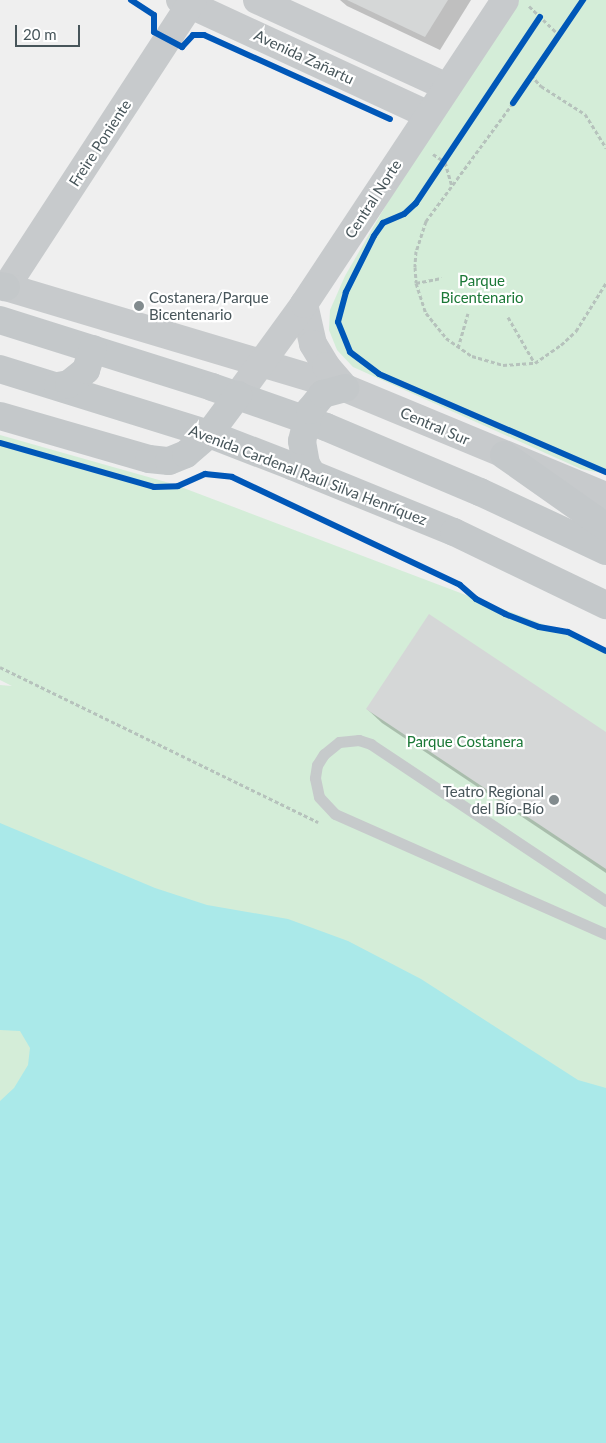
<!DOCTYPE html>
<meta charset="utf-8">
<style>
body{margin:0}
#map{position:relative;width:606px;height:1443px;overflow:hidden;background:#efefef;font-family:Lato,sans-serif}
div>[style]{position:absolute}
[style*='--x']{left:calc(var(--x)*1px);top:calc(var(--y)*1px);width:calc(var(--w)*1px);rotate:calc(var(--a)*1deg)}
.green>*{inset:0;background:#d4edd8}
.water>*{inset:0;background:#aae9e9}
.shadow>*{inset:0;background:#0003}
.building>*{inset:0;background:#d5d7d7}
.path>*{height:3px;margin-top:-1.5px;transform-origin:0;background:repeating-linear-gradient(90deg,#b6c2bc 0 4px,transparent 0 6.5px)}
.lane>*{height:11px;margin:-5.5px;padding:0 5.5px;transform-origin:5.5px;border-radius:5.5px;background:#c6cacb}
.secondary>*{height:28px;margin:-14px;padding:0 14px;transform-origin:14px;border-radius:14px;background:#c7cacc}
.primary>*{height:28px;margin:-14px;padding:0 14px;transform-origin:14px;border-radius:14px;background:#c4c8ca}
.cycleway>*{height:6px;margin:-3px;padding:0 3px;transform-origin:3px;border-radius:3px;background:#0057b8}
.dots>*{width:14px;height:14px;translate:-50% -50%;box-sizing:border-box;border:2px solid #fff;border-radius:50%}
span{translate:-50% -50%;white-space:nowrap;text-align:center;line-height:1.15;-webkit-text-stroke:4.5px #fff;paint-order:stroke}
.street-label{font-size:15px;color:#47555a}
.park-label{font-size:15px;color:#1b7837}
.poi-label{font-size:15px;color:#47555a}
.left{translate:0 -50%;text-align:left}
.right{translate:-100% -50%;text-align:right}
.scale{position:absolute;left:15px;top:25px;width:65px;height:22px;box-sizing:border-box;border:2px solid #47555a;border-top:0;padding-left:6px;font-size:15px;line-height:18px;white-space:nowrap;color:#47555a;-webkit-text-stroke:4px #fff;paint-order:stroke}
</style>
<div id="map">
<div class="green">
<i style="clip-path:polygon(515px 0,606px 0,606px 474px,581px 469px,353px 367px,337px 350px,329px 330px,330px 310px,345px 276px,434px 122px)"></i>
<i style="clip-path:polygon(0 435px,173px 484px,606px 648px,606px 1443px,0 1443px,0 685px,12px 686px,0 680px)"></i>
</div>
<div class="water">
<i style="clip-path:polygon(0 823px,155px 888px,207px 905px,288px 919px,348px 941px,421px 979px,578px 1080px,606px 1088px,606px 1443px,0 1443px,0 1101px,14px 1088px,28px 1065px,30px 1048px,20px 1031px,0 1030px)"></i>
</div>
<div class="shadow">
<i style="clip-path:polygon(340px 0,471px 0,440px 50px,347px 6px)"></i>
<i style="clip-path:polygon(367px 709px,606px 733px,606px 873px,382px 723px)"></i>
</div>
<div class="building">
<i style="clip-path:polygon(347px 0,448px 0,425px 37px)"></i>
<i style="clip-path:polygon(429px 614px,606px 732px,606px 869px,366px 709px)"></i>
</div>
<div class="path">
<i style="--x:529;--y:6;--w:42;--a:44"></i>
<i style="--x:531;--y:75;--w:15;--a:48"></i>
<i style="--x:541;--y:86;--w:52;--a:32.5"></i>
<i style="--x:585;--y:114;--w:40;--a:58"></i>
<i style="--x:513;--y:103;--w:147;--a:126.4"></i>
<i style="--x:426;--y:221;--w:32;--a:108"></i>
<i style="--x:416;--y:251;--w:16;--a:94"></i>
<i style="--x:415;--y:267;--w:16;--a:86"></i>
<i style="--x:416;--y:283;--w:32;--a:72"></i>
<i style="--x:426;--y:313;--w:32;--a:51"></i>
<i style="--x:446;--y:338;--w:32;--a:35"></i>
<i style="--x:472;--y:356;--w:32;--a:16"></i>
<i style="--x:503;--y:365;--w:32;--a:-4"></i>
<i style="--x:535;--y:363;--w:32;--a:-35"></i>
<i style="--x:561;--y:345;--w:21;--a:-43"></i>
<i style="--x:576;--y:331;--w:57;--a:-58"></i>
<i style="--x:433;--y:154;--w:14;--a:34"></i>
<i style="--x:445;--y:162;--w:25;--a:74"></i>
<i style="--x:416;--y:283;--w:26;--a:-11"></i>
<i style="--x:508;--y:317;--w:52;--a:60"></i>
<i style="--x:458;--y:348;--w:36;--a:-74"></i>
<i style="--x:0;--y:667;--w:354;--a:26"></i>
</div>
<div class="lane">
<i style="--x:606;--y:901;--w:283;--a:-146.3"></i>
<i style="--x:371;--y:744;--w:13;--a:-162"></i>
<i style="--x:359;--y:740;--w:20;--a:174"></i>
<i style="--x:339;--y:742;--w:19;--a:141"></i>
<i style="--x:324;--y:754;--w:13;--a:122"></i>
<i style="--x:317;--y:765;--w:13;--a:99"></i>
<i style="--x:315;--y:778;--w:19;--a:78"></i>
<i style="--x:319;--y:797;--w:23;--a:47"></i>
<i style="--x:335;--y:814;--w:296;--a:23.9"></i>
</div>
<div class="secondary">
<i style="--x:180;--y:0;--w:274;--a:24.8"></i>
<i style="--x:193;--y:0;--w:343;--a:123.1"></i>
<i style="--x:6;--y:287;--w:354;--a:16.6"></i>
<i style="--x:345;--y:388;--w:282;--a:22.5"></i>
<i style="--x:257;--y:0;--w:209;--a:24.6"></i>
<i style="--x:304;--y:304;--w:41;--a:77.3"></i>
<i style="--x:313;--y:344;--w:26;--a:59"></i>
<i style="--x:326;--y:366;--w:29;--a:49"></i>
<i style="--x:238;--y:395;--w:112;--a:-54"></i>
<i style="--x:304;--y:304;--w:364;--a:-56.5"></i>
</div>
<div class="primary">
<i style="--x:0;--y:286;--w:6;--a:9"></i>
<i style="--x:0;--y:320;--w:222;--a:17.5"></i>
<i style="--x:212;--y:387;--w:121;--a:19.3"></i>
<i style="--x:326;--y:427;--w:167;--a:22.9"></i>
<i style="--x:480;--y:492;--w:139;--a:25.1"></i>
<i style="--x:0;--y:369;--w:219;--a:17.3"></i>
<i style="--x:209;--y:434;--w:89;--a:21.1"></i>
<i style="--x:292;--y:466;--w:175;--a:22.2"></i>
<i style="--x:454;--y:532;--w:169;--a:25.7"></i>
<i style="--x:58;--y:386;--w:11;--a:-10"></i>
<i style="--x:69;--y:384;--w:22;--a:-39"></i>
<i style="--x:86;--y:370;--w:22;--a:-72"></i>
<i style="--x:0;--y:416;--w:155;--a:16.1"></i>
<i style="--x:149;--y:459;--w:20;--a:6"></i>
<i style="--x:169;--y:461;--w:18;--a:-22"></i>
<i style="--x:186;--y:454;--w:30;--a:-41"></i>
<i style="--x:209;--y:434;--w:49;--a:-53.4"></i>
<i style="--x:504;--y:455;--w:125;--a:35.2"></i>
<i style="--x:312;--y:474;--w:12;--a:-121"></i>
<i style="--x:306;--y:464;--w:23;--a:-100"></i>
<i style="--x:302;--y:441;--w:32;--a:-76"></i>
<i style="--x:310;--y:410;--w:21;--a:-51"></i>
<i style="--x:323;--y:394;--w:23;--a:-15"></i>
</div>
<div class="cycleway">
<i style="--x:131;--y:0;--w:27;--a:33"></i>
<i style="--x:154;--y:15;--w:17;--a:90"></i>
<i style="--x:154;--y:32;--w:32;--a:28"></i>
<i style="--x:182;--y:47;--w:16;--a:-47"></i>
<i style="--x:193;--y:35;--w:11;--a:0"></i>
<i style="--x:204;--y:35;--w:204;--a:24.3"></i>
<i style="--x:540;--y:17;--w:224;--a:123.7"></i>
<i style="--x:416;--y:203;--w:16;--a:137"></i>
<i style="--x:404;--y:214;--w:23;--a:157"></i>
<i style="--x:383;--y:223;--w:16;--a:125"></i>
<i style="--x:374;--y:236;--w:63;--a:116.6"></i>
<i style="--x:346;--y:292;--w:31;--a:105"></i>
<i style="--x:338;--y:322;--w:32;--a:68"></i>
<i style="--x:350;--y:352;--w:36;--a:37"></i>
<i style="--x:379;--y:374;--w:247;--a:23.4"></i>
<i style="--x:513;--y:103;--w:125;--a:-55.8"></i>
<i style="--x:0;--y:443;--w:160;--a:15.9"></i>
<i style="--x:154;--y:487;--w:24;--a:-2"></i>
<i style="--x:178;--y:486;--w:30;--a:-24"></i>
<i style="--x:205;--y:474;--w:27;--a:6"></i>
<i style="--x:232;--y:477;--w:252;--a:25.3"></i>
<i style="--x:460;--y:585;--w:21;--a:41"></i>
<i style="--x:476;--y:599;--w:33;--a:27"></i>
<i style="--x:505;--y:614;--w:36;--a:21"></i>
<i style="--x:539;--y:627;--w:29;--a:10"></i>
<i style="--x:568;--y:632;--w:42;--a:26.6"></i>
</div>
<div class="dots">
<i style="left:139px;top:306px;background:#828b8e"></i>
<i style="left:554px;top:800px;background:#828b8e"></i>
</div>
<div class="street-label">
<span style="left:304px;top:57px;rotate:25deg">Avenida Zañartu</span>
<span style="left:100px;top:143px;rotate:-57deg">Freire Poniente</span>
<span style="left:373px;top:199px;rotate:-57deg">Central Norte</span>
<span style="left:435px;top:426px;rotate:23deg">Central Sur</span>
<span style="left:308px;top:475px;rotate:21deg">Avenida Cardenal Raúl Silva Henríquez</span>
</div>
<div class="park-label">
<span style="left:482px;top:289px">Parque<br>Bicentenario</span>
<span style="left:465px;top:742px">Parque Costanera</span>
</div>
<div class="poi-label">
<span class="left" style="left:149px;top:306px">Costanera/Parque<br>Bicentenario</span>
<span class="right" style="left:544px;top:800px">Teatro Regional<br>del Bío-Bío</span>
</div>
<div class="scale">20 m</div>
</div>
